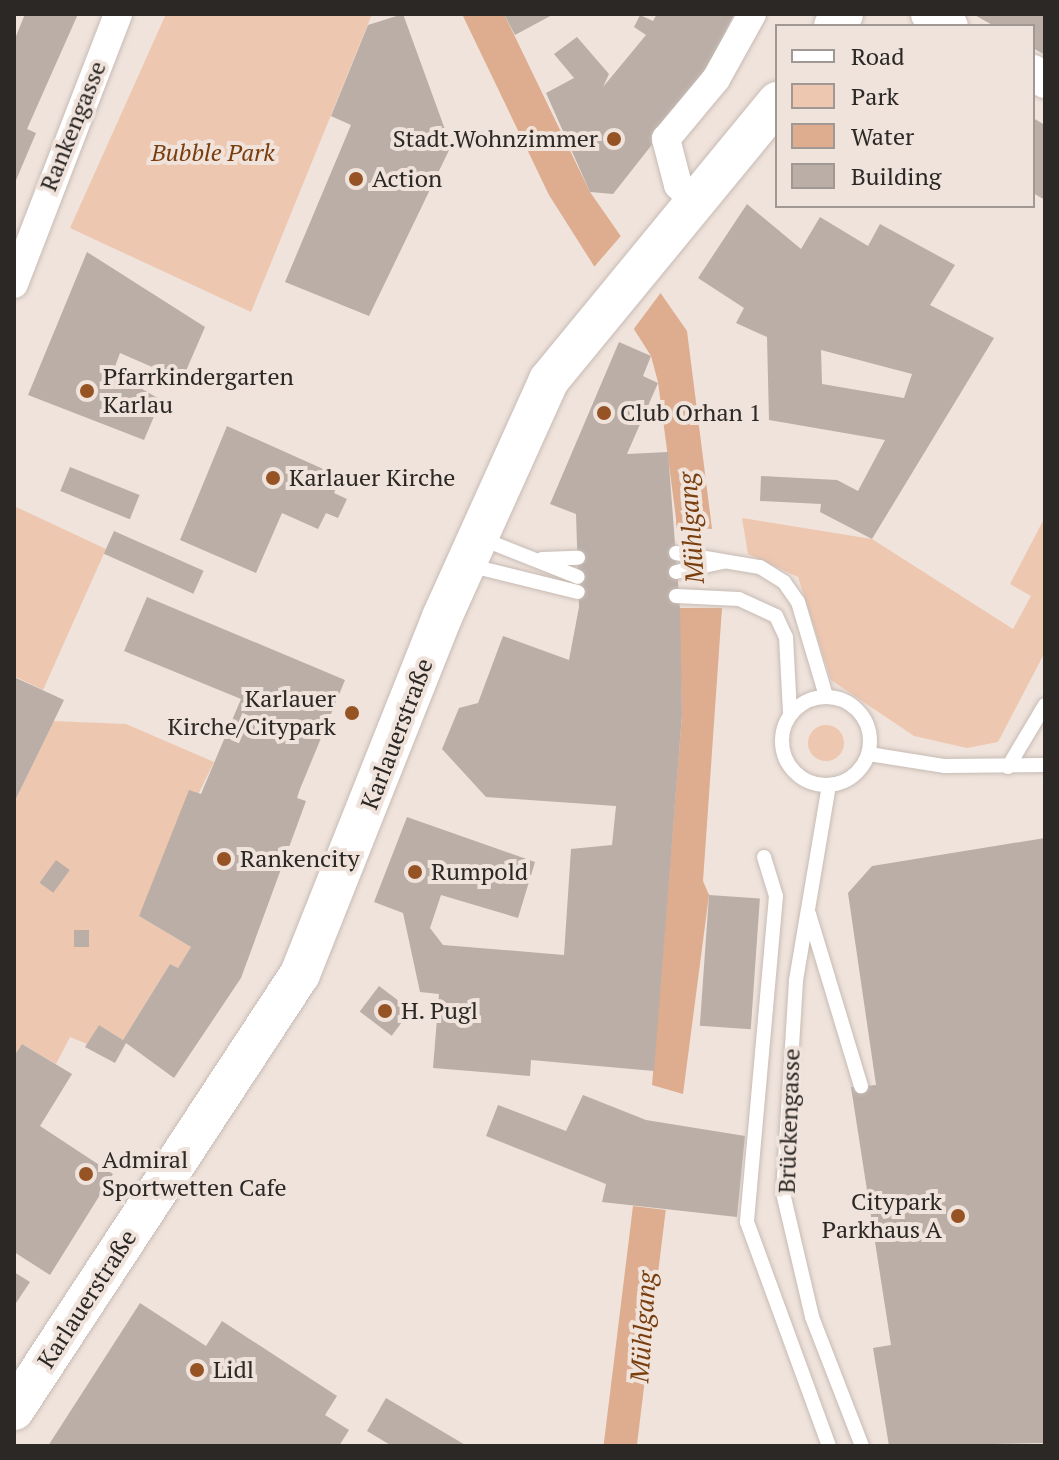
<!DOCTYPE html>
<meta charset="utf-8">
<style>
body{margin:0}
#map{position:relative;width:1059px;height:1460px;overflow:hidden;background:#efe3dc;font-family:"PT Serif",serif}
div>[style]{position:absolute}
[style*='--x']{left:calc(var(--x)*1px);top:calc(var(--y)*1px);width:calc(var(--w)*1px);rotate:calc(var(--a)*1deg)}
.green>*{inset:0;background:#eec7b0}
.round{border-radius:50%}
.water>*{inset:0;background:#deac8e;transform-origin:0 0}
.pier>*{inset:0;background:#efe3dc}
.building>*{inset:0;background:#baaea7;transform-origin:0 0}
.roads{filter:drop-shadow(0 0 2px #c7bbb4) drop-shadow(0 0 2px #c7bbb4)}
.service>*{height:14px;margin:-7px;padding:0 7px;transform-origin:7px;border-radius:7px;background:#fff}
.service>.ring{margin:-7px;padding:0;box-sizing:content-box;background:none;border:14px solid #fff;border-radius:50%}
.minor>*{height:28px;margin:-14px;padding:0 14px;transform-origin:14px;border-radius:14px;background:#fff}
.tertiary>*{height:36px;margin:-18px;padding:0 18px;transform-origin:18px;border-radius:18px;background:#fff}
.secondary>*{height:40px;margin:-20px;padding:0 20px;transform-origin:20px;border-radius:20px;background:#fff}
.dots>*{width:22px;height:22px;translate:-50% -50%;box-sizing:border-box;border:4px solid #efe3dc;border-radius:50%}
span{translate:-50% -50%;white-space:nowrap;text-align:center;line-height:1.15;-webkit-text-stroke:8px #efe3dc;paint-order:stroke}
.street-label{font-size:24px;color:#2c2825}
.poi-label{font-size:24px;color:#2c2825}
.right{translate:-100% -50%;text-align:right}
.left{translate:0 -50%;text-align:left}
.park-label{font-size:24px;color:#7a3d0d;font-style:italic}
.water-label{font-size:26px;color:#7a3e0e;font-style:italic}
.frame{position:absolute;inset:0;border:16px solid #2c2825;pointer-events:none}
.legend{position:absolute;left:775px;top:24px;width:260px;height:184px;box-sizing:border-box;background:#efe3dc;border:2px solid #a19893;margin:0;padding:10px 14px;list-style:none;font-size:24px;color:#2c2825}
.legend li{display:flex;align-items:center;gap:16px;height:40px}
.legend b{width:40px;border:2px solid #a19893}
</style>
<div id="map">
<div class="green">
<i style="clip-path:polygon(166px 14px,372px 14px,251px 312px,70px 228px)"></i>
<i style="clip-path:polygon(14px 506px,106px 549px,43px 690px,14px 676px)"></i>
<i style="clip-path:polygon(1045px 517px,1045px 652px,998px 742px,967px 748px,914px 736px,831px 680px,798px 577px,748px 554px,742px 518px,872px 539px,1013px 629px,1031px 596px,1010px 584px)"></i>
<i style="clip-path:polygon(53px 721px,126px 724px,214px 762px,139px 916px,191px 947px,178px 968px,170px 964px,123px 1040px,99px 1025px,87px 1044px,70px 1037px,56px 1064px,22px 1044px,14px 1056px,14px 804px)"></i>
<i class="round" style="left:808px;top:725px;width:36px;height:36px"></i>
</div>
<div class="water">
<i style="clip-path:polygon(462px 14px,504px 14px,590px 192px,687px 331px,722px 608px,703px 881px,709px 895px,683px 1094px,652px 1085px,682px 715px,676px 518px,658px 382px,651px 356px,549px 195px)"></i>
<i style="left:633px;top:1206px;width:33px;height:241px;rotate:7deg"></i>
</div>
<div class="pier">
<i style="clip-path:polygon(626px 230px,662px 291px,633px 330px,594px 267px)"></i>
<i style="clip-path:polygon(673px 528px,718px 529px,726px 608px,677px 608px)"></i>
</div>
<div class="building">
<i style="clip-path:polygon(25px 14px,78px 14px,27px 129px,36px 133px,14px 185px,14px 41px)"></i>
<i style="clip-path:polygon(403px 14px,451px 146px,369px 316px,285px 282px,351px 125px,331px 116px,368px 25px)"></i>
<i style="clip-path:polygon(504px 14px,554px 14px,515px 35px)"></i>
<i style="clip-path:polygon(657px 14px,734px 14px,703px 80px,613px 194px,590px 192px,546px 93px,574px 78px,554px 54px,577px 37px,609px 74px,603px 87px,646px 35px,634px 27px,640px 15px,653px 21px)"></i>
<i style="clip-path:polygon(973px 14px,1045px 14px,1045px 55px,1033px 48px,1033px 26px,994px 26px)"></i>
<i style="clip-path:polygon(1033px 118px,1045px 125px,1045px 200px,1033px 193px)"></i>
<i style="clip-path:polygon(evenodd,747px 204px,801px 249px,820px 217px,868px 246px,880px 224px,955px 265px,930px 305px,994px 338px,872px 539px,820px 512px,821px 504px,760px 501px,761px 476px,837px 480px,858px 491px,885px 440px,769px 420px,767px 337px,736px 323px,744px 308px,698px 278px,747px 204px,821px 350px,912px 374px,904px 398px,822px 384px,821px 350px)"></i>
<i style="clip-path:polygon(87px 252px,205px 327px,182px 380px,120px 353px,113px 372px,161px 400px,144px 440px,28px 395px)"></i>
<i style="clip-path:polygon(619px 342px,651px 356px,643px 376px,658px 383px,627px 454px,668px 452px,680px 609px,682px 715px,654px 1071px,531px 1060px,530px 1076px,433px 1068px,439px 994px,420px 992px,403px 913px,374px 902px,407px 817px,535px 862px,518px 918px,441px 895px,430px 928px,443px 945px,564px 955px,571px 849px,612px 845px,616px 806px,486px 797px,442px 749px,459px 708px,478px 703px,503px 636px,569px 660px,579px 607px,576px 514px,550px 504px)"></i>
<i style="clip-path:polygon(227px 426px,341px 477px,334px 493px,347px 499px,338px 518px,326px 513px,318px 529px,282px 513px,256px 573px,180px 540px)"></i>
<i style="left:70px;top:467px;width:75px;height:26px;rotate:22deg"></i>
<i style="left:114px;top:531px;width:98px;height:25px;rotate:24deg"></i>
<i style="clip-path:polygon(147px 597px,345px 680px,300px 789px,297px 798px,306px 801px,241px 978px,174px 1078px,126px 1043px,115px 1063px,85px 1047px,99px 1025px,123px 1040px,170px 964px,178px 968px,191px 947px,139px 916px,189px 790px,201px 794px,241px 699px,124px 651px)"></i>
<i style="clip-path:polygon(14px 677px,64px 700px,14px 803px)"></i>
<i style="clip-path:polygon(1045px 838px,1045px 1443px,889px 1446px,873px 1348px,891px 1345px,851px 1087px,876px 1085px,848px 893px,872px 866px)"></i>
<i style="left:56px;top:860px;width:17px;height:28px;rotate:36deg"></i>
<i style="left:709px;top:895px;width:51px;height:131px;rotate:4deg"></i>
<i style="left:74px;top:930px;width:15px;height:17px"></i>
<i style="left:379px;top:986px;width:40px;height:32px;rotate:37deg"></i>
<i style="clip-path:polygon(22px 1044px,72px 1074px,40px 1126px,113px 1174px,50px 1275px,14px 1252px,14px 1056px)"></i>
<i style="clip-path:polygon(583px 1095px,646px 1120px,745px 1136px,737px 1217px,602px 1202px,606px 1184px,486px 1136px,498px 1105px,566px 1131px)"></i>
<i style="clip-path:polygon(14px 1272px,30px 1282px,14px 1306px)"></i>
<i style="clip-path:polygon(140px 1303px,206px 1346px,222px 1321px,337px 1396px,325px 1415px,349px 1430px,339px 1446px,48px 1446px)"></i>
<i style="clip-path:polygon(386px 1398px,467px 1446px,392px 1446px,367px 1431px)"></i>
</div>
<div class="roads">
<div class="service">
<i style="--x:480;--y:538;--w:105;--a:21.7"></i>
<i style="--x:676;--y:553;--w:85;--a:9.5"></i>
<i style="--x:760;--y:567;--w:28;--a:32"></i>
<i style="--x:784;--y:582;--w:24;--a:55"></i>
<i style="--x:798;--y:602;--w:98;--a:73.4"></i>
<i style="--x:542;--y:559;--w:36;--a:-2"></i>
<i style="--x:468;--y:565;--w:113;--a:13.8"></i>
<i style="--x:676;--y:572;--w:48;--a:-12"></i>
<i style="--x:676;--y:596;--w:63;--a:2.7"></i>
<i style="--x:739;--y:599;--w:41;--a:24.7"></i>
<i style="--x:776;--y:616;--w:23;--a:65"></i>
<i style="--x:786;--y:637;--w:77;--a:87"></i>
<i class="ring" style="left:782px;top:697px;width:74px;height:74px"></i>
<i style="--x:869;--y:754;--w:77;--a:9"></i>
<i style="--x:945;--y:766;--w:100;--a:-0.6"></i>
<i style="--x:1008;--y:767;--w:72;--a:-59.2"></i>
<i style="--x:829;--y:785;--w:199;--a:99.6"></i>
<i style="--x:796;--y:981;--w:212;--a:93.5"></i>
<i style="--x:783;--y:1193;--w:127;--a:76.8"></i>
<i style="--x:812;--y:1317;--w:138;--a:68.8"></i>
<i style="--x:764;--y:857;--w:41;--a:72.9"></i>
<i style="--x:776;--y:896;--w:327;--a:95.1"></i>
<i style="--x:747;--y:1222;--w:239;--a:69.9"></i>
<i style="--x:809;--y:914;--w:180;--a:73.2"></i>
</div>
<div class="minor">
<i style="--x:693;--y:201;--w:22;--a:-133"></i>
<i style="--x:678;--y:185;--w:48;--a:-104.6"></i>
<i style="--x:666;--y:139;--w:78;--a:-50.2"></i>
<i style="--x:716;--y:79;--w:74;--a:-61"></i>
<i style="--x:14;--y:284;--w:289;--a:-68.9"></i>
</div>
<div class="tertiary">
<i style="--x:929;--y:14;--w:24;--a:30"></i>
<i style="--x:1033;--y:73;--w:14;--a:30"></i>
</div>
<div class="secondary">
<i style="--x:834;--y:26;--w:15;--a:-53"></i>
<i style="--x:14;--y:1410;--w:521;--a:-56.74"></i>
<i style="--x:300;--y:974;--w:384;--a:-68.3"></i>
<i style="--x:442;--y:617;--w:260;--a:-65.7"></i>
<i style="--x:549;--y:380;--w:360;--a:-50.6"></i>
</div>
</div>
<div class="dots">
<i style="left:614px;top:139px;background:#965324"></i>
<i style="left:356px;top:179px;background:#965324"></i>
<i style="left:87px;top:391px;background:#965324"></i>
<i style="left:604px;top:413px;background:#965324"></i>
<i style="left:273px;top:478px;background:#965324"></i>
<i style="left:352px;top:713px;background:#965324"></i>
<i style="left:224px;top:859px;background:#965324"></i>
<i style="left:415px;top:872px;background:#965324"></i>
<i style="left:385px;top:1011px;background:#965324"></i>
<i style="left:86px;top:1174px;background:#965324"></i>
<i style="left:958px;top:1216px;background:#965324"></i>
<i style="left:197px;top:1370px;background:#965324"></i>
</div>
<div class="street-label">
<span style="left:73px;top:126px;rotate:-68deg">Rankengasse</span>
<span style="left:397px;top:734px;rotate:-69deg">Karlauerstraße</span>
<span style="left:789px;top:1121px;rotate:-88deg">Brückengasse</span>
<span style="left:87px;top:1299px;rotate:-57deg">Karlauerstraße</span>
</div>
<div class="poi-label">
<span class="right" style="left:598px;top:139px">Stadt.Wohnzimmer</span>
<span class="left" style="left:372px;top:179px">Action</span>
<span class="left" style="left:103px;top:391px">Pfarrkindergarten<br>Karlau</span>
<span class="left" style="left:620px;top:413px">Club Orhan 1</span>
<span class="left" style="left:289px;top:478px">Karlauer Kirche</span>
<span class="right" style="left:336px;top:713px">Karlauer<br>Kirche/Citypark</span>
<span class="left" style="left:240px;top:859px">Rankencity</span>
<span class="left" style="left:431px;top:872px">Rumpold</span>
<span class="left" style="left:401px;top:1011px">H. Pugl</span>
<span class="left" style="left:102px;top:1174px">Admiral<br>Sportwetten Cafe</span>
<span class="right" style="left:942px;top:1216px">Citypark<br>Parkhaus A</span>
<span class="left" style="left:213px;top:1370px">Lidl</span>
</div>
<div class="park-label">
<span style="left:213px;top:153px">Bubble Park</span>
</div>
<div class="water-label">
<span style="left:691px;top:528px;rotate:-94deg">Mühlgang</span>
<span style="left:643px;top:1327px;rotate:-86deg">Mühlgang</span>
</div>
<div class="frame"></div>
<ul class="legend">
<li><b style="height:10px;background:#fff"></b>Road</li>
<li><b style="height:22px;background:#eec7b0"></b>Park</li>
<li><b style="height:22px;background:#deac8e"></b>Water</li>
<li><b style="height:22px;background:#baaea7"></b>Building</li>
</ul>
</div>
